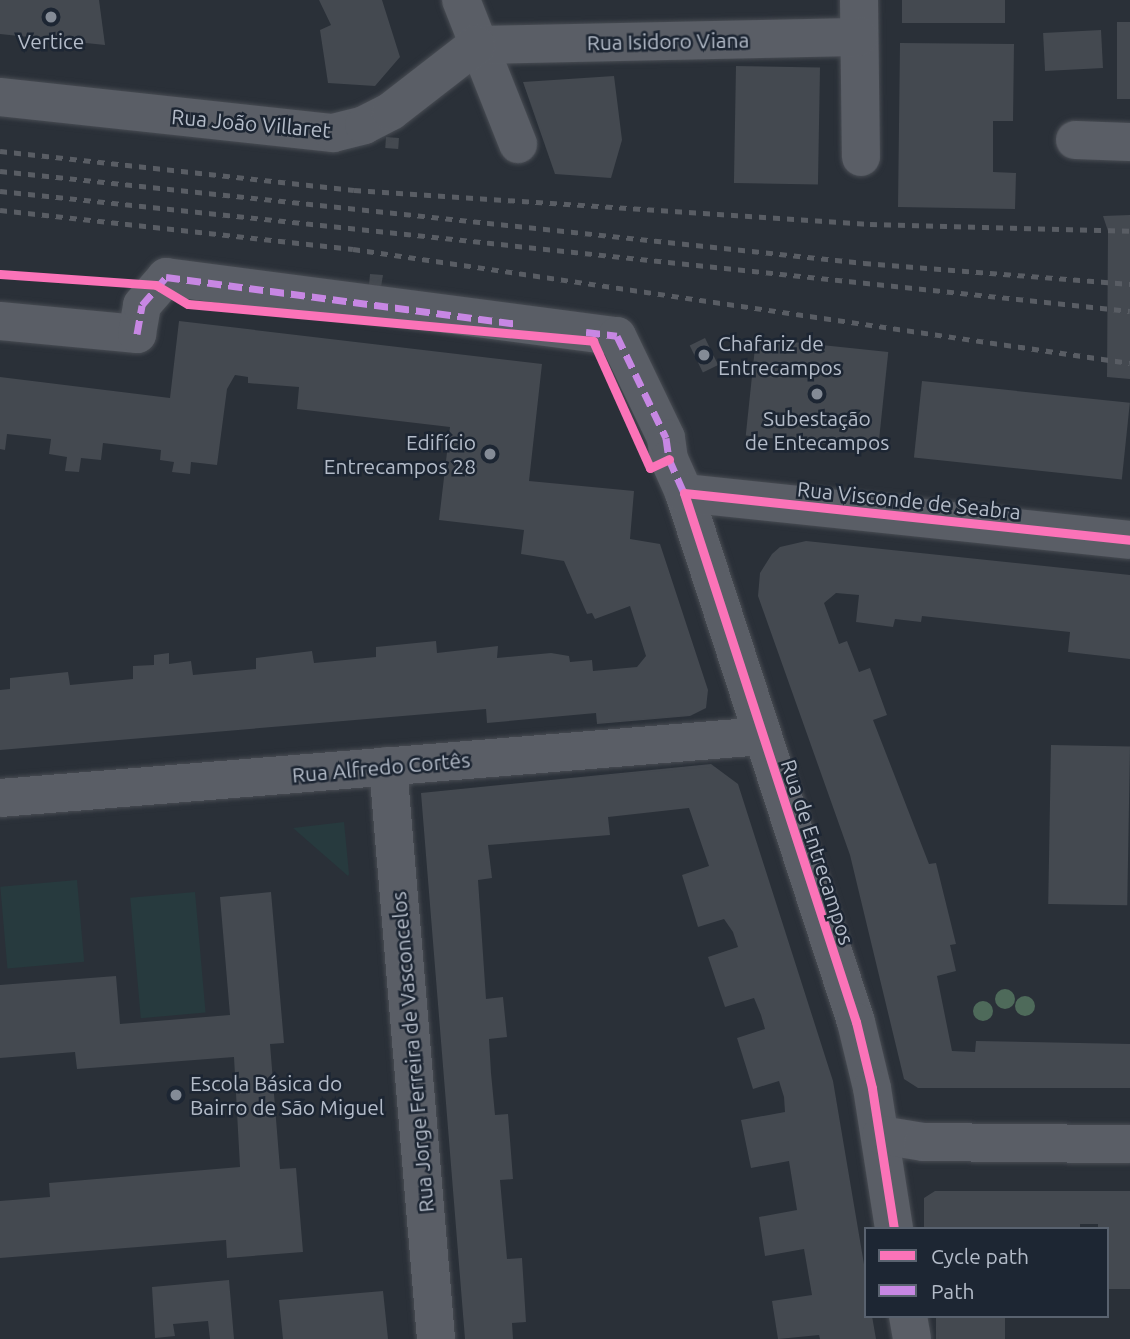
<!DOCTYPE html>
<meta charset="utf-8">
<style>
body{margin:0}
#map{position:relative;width:1130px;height:1339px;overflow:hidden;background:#2a3038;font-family:Ubuntu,sans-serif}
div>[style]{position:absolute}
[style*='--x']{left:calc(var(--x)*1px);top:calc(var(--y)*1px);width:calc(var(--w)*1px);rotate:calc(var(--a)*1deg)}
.green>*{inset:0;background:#273a3e;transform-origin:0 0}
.building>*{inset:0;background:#444950;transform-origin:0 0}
.roads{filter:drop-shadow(0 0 2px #484c53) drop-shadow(0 0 2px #484c53)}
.minor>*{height:38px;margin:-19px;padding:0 19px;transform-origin:19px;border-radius:19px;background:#5a5e66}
.rail>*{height:5px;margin-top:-2.5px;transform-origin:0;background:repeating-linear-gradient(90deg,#595d64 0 7px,transparent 0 14px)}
.quiet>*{height:7px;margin-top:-3.5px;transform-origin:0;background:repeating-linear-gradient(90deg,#c787e3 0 14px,transparent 0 21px)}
.cycleway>*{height:9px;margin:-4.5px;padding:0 4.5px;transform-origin:4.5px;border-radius:4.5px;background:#fb73b8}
.trees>*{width:20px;height:20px;margin:-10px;border-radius:50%;background:#4e6a5a}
.dots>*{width:19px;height:19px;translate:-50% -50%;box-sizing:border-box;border:4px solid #1d2633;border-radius:50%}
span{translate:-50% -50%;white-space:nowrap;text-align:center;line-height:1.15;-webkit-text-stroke:5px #1d2633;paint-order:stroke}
.poi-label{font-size:21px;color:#b4bcc9}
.left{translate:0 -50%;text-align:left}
.right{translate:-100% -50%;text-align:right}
.street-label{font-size:21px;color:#b4bcc9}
.legend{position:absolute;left:864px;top:1227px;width:245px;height:91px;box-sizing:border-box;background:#1d2633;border:2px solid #59626f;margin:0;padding:9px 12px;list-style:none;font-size:21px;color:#b4bcc9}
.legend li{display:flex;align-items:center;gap:14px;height:35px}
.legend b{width:35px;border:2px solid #59626f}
</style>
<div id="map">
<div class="green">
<i style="clip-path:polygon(344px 822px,349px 874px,348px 876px,293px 828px)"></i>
<i style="left:77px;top:880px;width:82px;height:77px;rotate:85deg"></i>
<i style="left:195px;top:892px;width:121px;height:65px;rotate:85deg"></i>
</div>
<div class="building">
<i style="clip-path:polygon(0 0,99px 0,105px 45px,0 34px)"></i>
<i style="clip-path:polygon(319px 0,382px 0,400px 57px,375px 86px,328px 83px,320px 30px,331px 25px)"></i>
<i style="left:902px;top:0;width:103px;height:23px"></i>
<i style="left:1117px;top:22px;width:13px;height:77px"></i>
<i style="left:1101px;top:30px;width:38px;height:58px;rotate:87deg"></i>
<i style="clip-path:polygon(900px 43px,1014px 44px,1013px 121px,993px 121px,993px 172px,1016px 173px,1015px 209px,898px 207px)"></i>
<i style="left:736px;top:66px;width:84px;height:117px;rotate:1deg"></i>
<i style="clip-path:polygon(614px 76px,622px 140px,611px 178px,555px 174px,523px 82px)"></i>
<i style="left:386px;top:137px;width:13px;height:11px;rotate:4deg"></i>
<i style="clip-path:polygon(1130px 215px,1130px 379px,1107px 377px,1108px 231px,1103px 216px)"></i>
<i style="clip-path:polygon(370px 274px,383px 275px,381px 287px,369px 285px)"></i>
<i style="clip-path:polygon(179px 321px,542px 364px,529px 481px,634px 491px,630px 539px,660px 544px,708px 690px,706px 708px,690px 716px,597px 724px,596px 713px,487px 723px,486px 709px,0 750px,0 690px,10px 689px,10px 678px,68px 672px,70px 685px,133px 679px,133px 666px,154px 665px,154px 655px,169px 653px,169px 664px,191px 661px,193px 675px,256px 669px,256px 658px,312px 651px,314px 663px,376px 657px,376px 647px,436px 641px,437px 653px,498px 646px,497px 658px,551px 653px,569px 656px,570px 662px,592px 660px,593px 671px,637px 667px,646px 656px,630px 606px,595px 619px,592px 613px,587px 614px,564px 561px,521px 554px,524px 530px,439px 520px,450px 427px,297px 409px,299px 387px,248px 383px,248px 377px,235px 375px,227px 389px,217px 465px,191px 462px,190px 474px,172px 472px,174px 462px,160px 460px,161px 450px,103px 443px,101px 460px,81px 458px,79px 472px,65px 471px,67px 457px,49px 454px,51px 439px,7px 434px,5px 450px,0 449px,0 377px,170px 398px)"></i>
<i style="left:705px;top:338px;width:30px;height:17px;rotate:64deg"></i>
<i style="left:756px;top:338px;width:133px;height:98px;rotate:6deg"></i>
<i style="left:922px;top:381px;width:209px;height:77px;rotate:6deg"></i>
<i style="clip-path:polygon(806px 541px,1130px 575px,1130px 659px,1068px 652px,1070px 632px,922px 616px,921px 622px,895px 619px,893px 627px,856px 622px,859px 595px,836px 593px,824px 603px,839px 644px,847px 641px,859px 672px,870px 668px,887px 715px,873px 720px,929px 864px,936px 863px,956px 944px,950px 945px,956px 971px,937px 976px,952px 1051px,975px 1052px,976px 1041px,1130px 1044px,1130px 1088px,918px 1088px,904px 1079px,850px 855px,758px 596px,760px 573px,772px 554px,780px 547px)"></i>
<i style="left:1051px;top:745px;width:79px;height:159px;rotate:1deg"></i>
<i style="clip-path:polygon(711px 764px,738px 784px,833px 1081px,866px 1276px,866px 1316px,872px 1316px,876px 1339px,820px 1339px,819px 1335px,778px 1339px,772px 1301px,812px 1295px,804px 1249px,765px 1256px,759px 1217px,797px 1210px,789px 1161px,751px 1168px,741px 1120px,785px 1112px,784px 1097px,779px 1081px,753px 1089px,737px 1038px,765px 1029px,761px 1015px,754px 998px,725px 1007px,708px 957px,738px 947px,733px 932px,724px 919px,698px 927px,682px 875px,709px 866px,689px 808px,608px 817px,610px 835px,488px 845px,492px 878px,478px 880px,486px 999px,503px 997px,507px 1037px,489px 1039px,491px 1073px,495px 1115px,508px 1114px,513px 1179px,500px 1180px,507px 1259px,522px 1258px,526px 1322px,512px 1323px,513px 1339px,465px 1339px,421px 793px)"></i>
<i style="clip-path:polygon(271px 892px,284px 1043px,270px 1044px,280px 1169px,296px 1168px,303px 1252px,227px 1258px,226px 1240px,0 1258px,0 1201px,50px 1197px,49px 1183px,240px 1167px,234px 1057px,77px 1069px,75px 1052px,0 1058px,0 985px,116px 976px,120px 1024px,230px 1015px,220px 897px)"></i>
<i style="clip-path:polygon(935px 1191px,1130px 1191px,1130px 1289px,1107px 1289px,1107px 1229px,1098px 1229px,1098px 1224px,1080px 1224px,1080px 1229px,924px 1229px,924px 1198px)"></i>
<i style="clip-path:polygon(229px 1280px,234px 1339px,210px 1339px,208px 1321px,173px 1324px,175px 1336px,155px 1338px,152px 1287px)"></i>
<i style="clip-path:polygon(383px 1291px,388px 1339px,283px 1339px,279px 1300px)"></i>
<i style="left:936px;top:1316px;width:69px;height:23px"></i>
</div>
<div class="roads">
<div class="minor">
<i style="--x:461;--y:0;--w:155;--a:68.4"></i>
<i style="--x:859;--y:0;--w:157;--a:89.3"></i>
<i style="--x:476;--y:45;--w:383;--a:-1.2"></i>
<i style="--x:0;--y:97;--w:335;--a:6.2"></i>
<i style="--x:333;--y:133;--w:32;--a:-14"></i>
<i style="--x:364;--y:125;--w:30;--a:-27"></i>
<i style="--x:391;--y:111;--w:108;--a:-37.8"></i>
<i style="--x:1075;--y:140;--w:55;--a:2.1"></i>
<i style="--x:0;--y:321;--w:138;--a:5.4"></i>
<i style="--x:137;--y:334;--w:29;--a:-80"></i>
<i style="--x:142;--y:305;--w:37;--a:-49"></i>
<i style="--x:166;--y:277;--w:455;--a:7.5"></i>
<i style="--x:617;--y:336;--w:113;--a:64.3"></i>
<i style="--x:666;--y:438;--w:21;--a:82"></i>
<i style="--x:669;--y:459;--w:37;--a:66"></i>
<i style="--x:684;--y:493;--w:556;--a:71.99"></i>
<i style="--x:856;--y:1022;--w:68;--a:76.4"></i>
<i style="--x:872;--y:1088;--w:143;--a:81.1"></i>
<i style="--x:684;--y:493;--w:448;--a:6"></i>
<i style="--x:388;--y:766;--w:575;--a:85.21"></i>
<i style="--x:0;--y:798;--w:765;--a:-4.65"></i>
<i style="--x:881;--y:1135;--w:43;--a:9.5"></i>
<i style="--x:923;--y:1142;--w:207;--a:0.6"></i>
<i style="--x:908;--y:1316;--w:23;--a:80"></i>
</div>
</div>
<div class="rail">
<i style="--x:0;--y:151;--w:356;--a:6.3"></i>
<i style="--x:354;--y:190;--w:517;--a:3.77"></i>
<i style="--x:870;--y:224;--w:260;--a:1.5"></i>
<i style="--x:0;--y:171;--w:869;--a:6.08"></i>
<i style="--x:864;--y:263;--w:267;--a:4.5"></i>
<i style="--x:0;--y:191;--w:1136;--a:6.06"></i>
<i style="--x:0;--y:210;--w:355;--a:6.3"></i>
<i style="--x:353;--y:249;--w:785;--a:8.35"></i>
</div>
<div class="quiet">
<i style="--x:586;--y:332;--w:31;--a:7"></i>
<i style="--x:617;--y:336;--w:113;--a:64.3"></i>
<i style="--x:666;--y:438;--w:21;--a:82"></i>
<i style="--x:669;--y:459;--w:37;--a:66"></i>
<i style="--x:137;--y:334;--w:29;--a:-80"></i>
<i style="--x:142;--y:305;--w:37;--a:-49"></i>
<i style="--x:166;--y:277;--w:353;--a:7.6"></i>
</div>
<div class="cycleway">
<i style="--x:0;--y:274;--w:156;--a:4"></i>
<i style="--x:156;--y:285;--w:37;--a:31"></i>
<i style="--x:188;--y:304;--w:407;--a:5.2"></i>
<i style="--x:593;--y:341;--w:139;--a:65.8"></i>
<i style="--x:650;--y:468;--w:21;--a:-25"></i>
<i style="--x:894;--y:1229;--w:143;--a:-98.9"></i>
<i style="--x:872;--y:1088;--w:68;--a:-103.6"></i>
<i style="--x:856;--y:1022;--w:556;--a:-108.01"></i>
<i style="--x:684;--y:493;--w:448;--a:6"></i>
</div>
<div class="trees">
<i style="left:1005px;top:999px"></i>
<i style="left:1025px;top:1006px"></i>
<i style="left:983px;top:1011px"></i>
</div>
<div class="dots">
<i style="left:51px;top:17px;background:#848b96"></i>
<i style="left:704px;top:355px;background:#848b96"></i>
<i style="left:817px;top:394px;background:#848b96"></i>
<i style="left:490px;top:454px;background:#848b96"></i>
<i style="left:176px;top:1095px;background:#848b96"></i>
</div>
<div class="poi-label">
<span style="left:51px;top:41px">Vertice</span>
<span class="left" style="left:718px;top:355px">Chafariz de<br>Entrecampos</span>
<span style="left:817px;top:430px">Subestação<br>de Entecampos</span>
<span class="right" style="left:476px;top:454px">Edifício<br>Entrecampos 28</span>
<span class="left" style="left:190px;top:1095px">Escola Básica do<br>Bairro de São Miguel</span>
</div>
<div class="street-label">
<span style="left:668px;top:41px;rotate:-1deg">Rua Isidoro Viana</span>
<span style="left:251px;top:123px;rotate:5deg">Rua João Villaret</span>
<span style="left:909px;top:500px;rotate:6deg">Rua Visconde de Seabra</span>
<span style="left:381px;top:767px;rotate:-5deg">Rua Alfredo Cortês</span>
<span style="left:818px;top:852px;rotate:72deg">Rua de Entrecampos</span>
<span style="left:412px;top:1052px;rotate:-95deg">Rua Jorge Ferreira de Vasconcelos</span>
</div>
<ul class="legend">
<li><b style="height:9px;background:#fb73b8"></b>Cycle path</li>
<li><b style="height:9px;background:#c787e3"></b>Path</li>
</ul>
</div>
